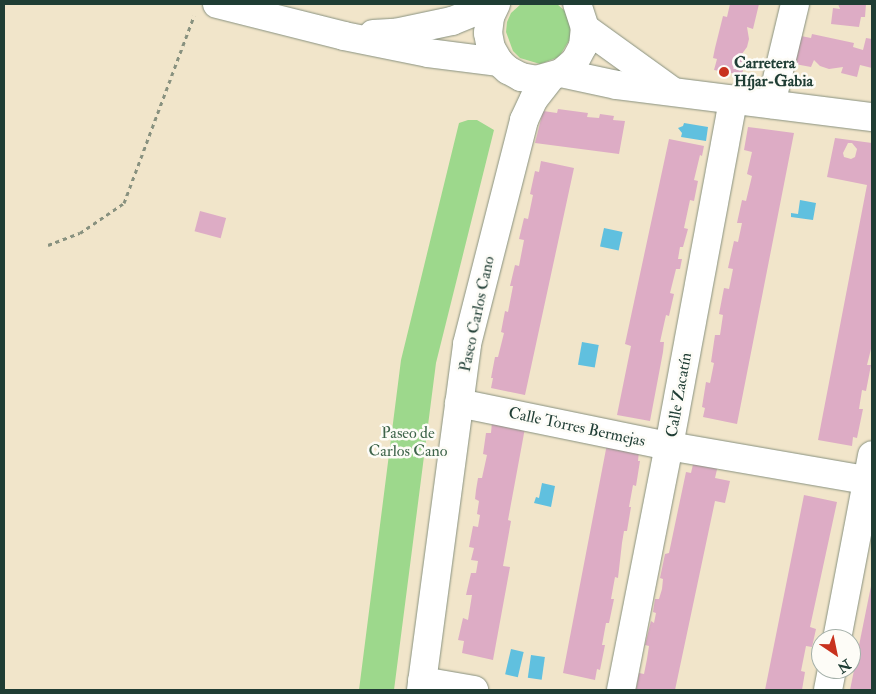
<!DOCTYPE html>
<meta charset="utf-8">
<style>
body{margin:0}
#map{position:relative;width:876px;height:694px;overflow:hidden;background:#f1e5ca;font-family:"IM FELL Double Pica",serif}
div>[style]{position:absolute}
[style*='--x']{left:calc(var(--x)*1px);top:calc(var(--y)*1px);width:calc(var(--w)*1px);rotate:calc(var(--a)*1deg)}
.green>*{inset:0;background:#9dd88c}
.water>*{inset:0;background:#60c0df;transform-origin:0 0}
.building>*{inset:0;background:#ddacc5;transform-origin:0 0}
.path>*{height:3px;margin-top:-1.5px;transform-origin:0;background:repeating-linear-gradient(90deg,#88917f 0 4px,transparent 0 8px)}
.roads{filter:drop-shadow(0 0 1px #88917f) drop-shadow(0 0 1px #88917f)}
.minor>*{height:28px;margin:-14px;padding:0 14px;transform-origin:14px;border-radius:14px;background:#fff}
.dots>*{width:14px;height:14px;translate:-50% -50%;box-sizing:border-box;border:2px solid #fdfcf7;border-radius:50%}
span{translate:-50% -50%;white-space:nowrap;text-align:center;line-height:1.15;-webkit-text-stroke:5px #fdfcf7;paint-order:stroke}
.poi-label{font-size:16px;color:#1f3d34;font-weight:700}
.left{translate:0 -50%;text-align:left}
.street-label{font-size:16px;color:#1f3d34}
.park-label{font-size:16px;color:#3e644a}
.frame{position:absolute;inset:0;border:5px solid #1f3d34;pointer-events:none}
.north{position:absolute;left:811px;top:629px;width:50px;height:50px;box-sizing:border-box;background:#fdfcf7;border:1px solid #a4b0a9;border-radius:50%;rotate:146deg;font-size:14px;font-weight:700;line-height:20px;text-align:center;color:#1f3d34}
.north::after{content:'';display:block;margin:auto;width:18px;height:22px;background:#c8321e;clip-path:polygon(50% 0,100% 100%,50% 72%,0 100%)}
</style>
<div id="map">
<div class="green">
<i style="clip-path:polygon(521px 4px,557px 4px,565px 11px,570px 19px,570px 39px,559px 57px,540px 64px,520px 58px,513px 51px,506px 32px,507px 22px,511px 13px)"></i>
<i style="clip-path:polygon(468px 120px,477px 120px,494px 130px,436px 363px,394px 690px,359px 690px,401px 360px,459px 123px)"></i>
</div>
<div class="water">
<i style="clip-path:polygon(684px 123px,708px 127px,706px 141px,681px 137px,682px 133px,678px 128px,683px 126px)"></i>
<i style="clip-path:polygon(800px 200px,816px 203px,813px 220px,791px 217px,791px 213px,798px 214px)"></i>
<i style="left:604px;top:228px;width:19px;height:19px;rotate:12deg"></i>
<i style="left:582px;top:342px;width:17px;height:23px;rotate:10deg"></i>
<i style="clip-path:polygon(542px 483px,555px 486px,551px 507px,534px 503px,536px 497px,539px 498px)"></i>
<i style="left:511px;top:649px;width:13px;height:26px;rotate:13deg"></i>
<i style="left:531px;top:655px;width:14px;height:23px;rotate:8deg"></i>
</div>
<div class="building">
<i style="clip-path:polygon(730px 4px,759px 4px,753px 29px,747px 27px,749px 39px,747px 47px,739px 58px,745px 60px,742px 75px,714px 70px,717px 59px,713px 58px,715px 48px,723px 16px,727px 17px)"></i>
<i style="clip-path:polygon(838px 4px,866px 4px,865px 17px,861px 17px,859px 27px,831px 24px,833px 8px,840px 9px)"></i>
<i style="clip-path:polygon(812px 34px,854px 43px,853px 47px,863px 50px,866px 38px,872px 39px,872px 68px,860px 65px,857px 77px,841px 73px,843px 67px,829px 69px,820px 66px,814px 60px,811px 67px,795px 64px,801px 36px,811px 38px)"></i>
<i style="clip-path:polygon(558px 109px,588px 113px,587px 117px,599px 118px,600px 114px,614px 116px,613px 120px,625px 121px,619px 154px,535px 143px,543px 111px,557px 113px)"></i>
<i style="clip-path:polygon(748px 127px,794px 133px,737px 424px,703px 417px,705px 408px,702px 407px,706px 382px,710px 383px,714px 363px,711px 362px,715px 335px,720px 335px,723px 315px,719px 314px,724px 288px,729px 289px,733px 269px,728px 268px,734px 241px,738px 242px,742px 223px,737px 223px,742px 200px,746px 201px,752px 176px,747px 174px,752px 152px,744px 150px)"></i>
<i style="clip-path:polygon(evenodd,835px 138px,872px 143px,872px 345px,867px 365px,871px 365px,866px 391px,862px 390px,859px 409px,863px 409px,857px 438px,853px 437px,852px 446px,818px 440px,867px 185px,827px 177px,835px 138px,848px 143px,852px 143px,857px 149px,855px 157px,851px 159px,844px 157px,843px 153px,848px 143px)"></i>
<i style="clip-path:polygon(669px 139px,704px 146px,702px 156px,700px 155px,694px 180px,698px 181px,694px 201px,690px 200px,684px 228px,688px 229px,683px 247px,680px 247px,678px 259px,682px 259px,680px 269px,676px 269px,670px 293px,674px 294px,669px 316px,666px 315px,660px 342px,664px 342px,663px 352px,650px 421px,617px 415px,631px 346px,625px 344px)"></i>
<i style="clip-path:polygon(541px 161px,574px 168px,525px 395px,491px 388px,493px 378px,491px 378px,495px 357px,498px 357px,504px 333px,501px 332px,505px 311px,508px 312px,513px 286px,510px 286px,515px 265px,519px 266px,524px 240px,519px 239px,524px 218px,528px 219px,533px 195px,530px 194px,535px 171px,539px 172px)"></i>
<i style="left:200px;top:211px;width:27px;height:21px;rotate:15deg"></i>
<i style="clip-path:polygon(492px 422px,525px 428px,508px 520px,511px 521px,503px 566px,510px 567px,493px 660px,462px 653px,464px 641px,458px 640px,463px 618px,468px 620px,472px 595px,466px 595px,471px 573px,476px 573px,478px 561px,471px 560px,474px 548px,469px 547px,473px 526px,478px 527px,480px 515px,477px 514px,479px 501px,475px 499px,476px 490px,478px 478px,482px 478px,487px 455px,483px 454px,486px 433px,491px 433px)"></i>
<i style="clip-path:polygon(607px 444px,639px 451px,638px 461px,640px 461px,636px 486px,633px 485px,629px 507px,631px 507px,627px 531px,624px 531px,622px 543px,618px 578px,615px 577px,611px 599px,614px 599px,609px 623px,606px 623px,602px 645px,605px 645px,600px 670px,597px 669px,595px 680px,563px 673px)"></i>
<i style="clip-path:polygon(694px 460px,718px 465px,715px 478px,730px 481px,725px 503px,715px 501px,675px 690px,636px 690px,639px 673px,644px 674px,647px 659px,649px 646px,645px 645px,651px 621px,654px 623px,656px 613px,653px 612px,655px 599px,659px 599px,662px 589px,663px 579px,660px 578px,665px 554px,669px 553px,686px 472px,691px 473px)"></i>
<i style="clip-path:polygon(804px 495px,837px 502px,810px 627px,816px 629px,812px 647px,806px 646px,801px 671px,805px 672px,802px 690px,765px 690px)"></i>
<i style="clip-path:polygon(872px 586px,872px 690px,850px 690px,871px 586px)"></i>
</div>
<div class="path">
<i style="--x:48;--y:245;--w:34;--a:-21"></i>
<i style="--x:80;--y:233;--w:53;--a:-34.3"></i>
<i style="--x:124;--y:203;--w:200;--a:-69.5"></i>
</div>
<div class="roads">
<div class="minor">
<i style="--x:217;--y:4;--w:131;--a:14.1"></i>
<i style="--x:344;--y:36;--w:86;--a:11.4"></i>
<i style="--x:428;--y:53;--w:72;--a:7.2"></i>
<i style="--x:496;--y:4;--w:14;--a:115"></i>
<i style="--x:490;--y:17;--w:16;--a:97"></i>
<i style="--x:488;--y:33;--w:15;--a:79"></i>
<i style="--x:491;--y:48;--w:16;--a:60"></i>
<i style="--x:499;--y:62;--w:12;--a:42"></i>
<i style="--x:508;--y:70;--w:15;--a:28"></i>
<i style="--x:521;--y:77;--w:15;--a:11"></i>
<i style="--x:536;--y:80;--w:26;--a:-16"></i>
<i style="--x:561;--y:73;--w:18;--a:-41"></i>
<i style="--x:575;--y:61;--w:17;--a:-62"></i>
<i style="--x:583;--y:46;--w:18;--a:-84"></i>
<i style="--x:585;--y:28;--w:25;--a:-108"></i>
<i style="--x:585;--y:28;--w:106;--a:35.8"></i>
<i style="--x:373;--y:34;--w:22;--a:-3"></i>
<i style="--x:395;--y:33;--w:58;--a:-11.9"></i>
<i style="--x:452;--y:21;--w:45;--a:-22"></i>
<i style="--x:561;--y:73;--w:57;--a:12.1"></i>
<i style="--x:617;--y:85;--w:257;--a:7.2"></i>
<i style="--x:771;--y:104;--w:103;--a:-76.5"></i>
<i style="--x:459;--y:403;--w:214;--a:11.6"></i>
<i style="--x:669;--y:446;--w:206;--a:9.8"></i>
<i style="--x:837;--y:639;--w:187;--a:-79.2"></i>
<i style="--x:422;--y:681;--w:53;--a:9.8"></i>
<i style="--x:421;--y:690;--w:349;--a:-82.4"></i>
<i style="--x:467;--y:344;--w:231;--a:-75.7"></i>
<i style="--x:524;--y:120;--w:23;--a:-65"></i>
<i style="--x:534;--y:99;--w:28;--a:-52"></i>
<i style="--x:621;--y:690;--w:249;--a:-78.9"></i>
<i style="--x:669;--y:446;--w:352;--a:-79.5"></i>
<i style="--x:828;--y:690;--w:21;--a:-79"></i>
</div>
</div>
<div class="dots">
<i style="left:724px;top:72px;background:#c8321e"></i>
</div>
<div class="poi-label">
<span class="left" style="left:734px;top:72px">Carretera<br>Híjar-Gabia</span>
</div>
<div class="street-label">
<span style="left:477px;top:314px;rotate:-78deg">Paseo Carlos Cano</span>
<span style="left:679px;top:395px;rotate:-80deg">Calle Zacatín</span>
<span style="left:577px;top:427px;rotate:12deg">Calle Torres Bermejas</span>
</div>
<div class="park-label">
<span style="left:408px;top:442px">Paseo de<br>Carlos Cano</span>
</div>
<div class="frame"></div>
<div class="north">N</div>
</div>
